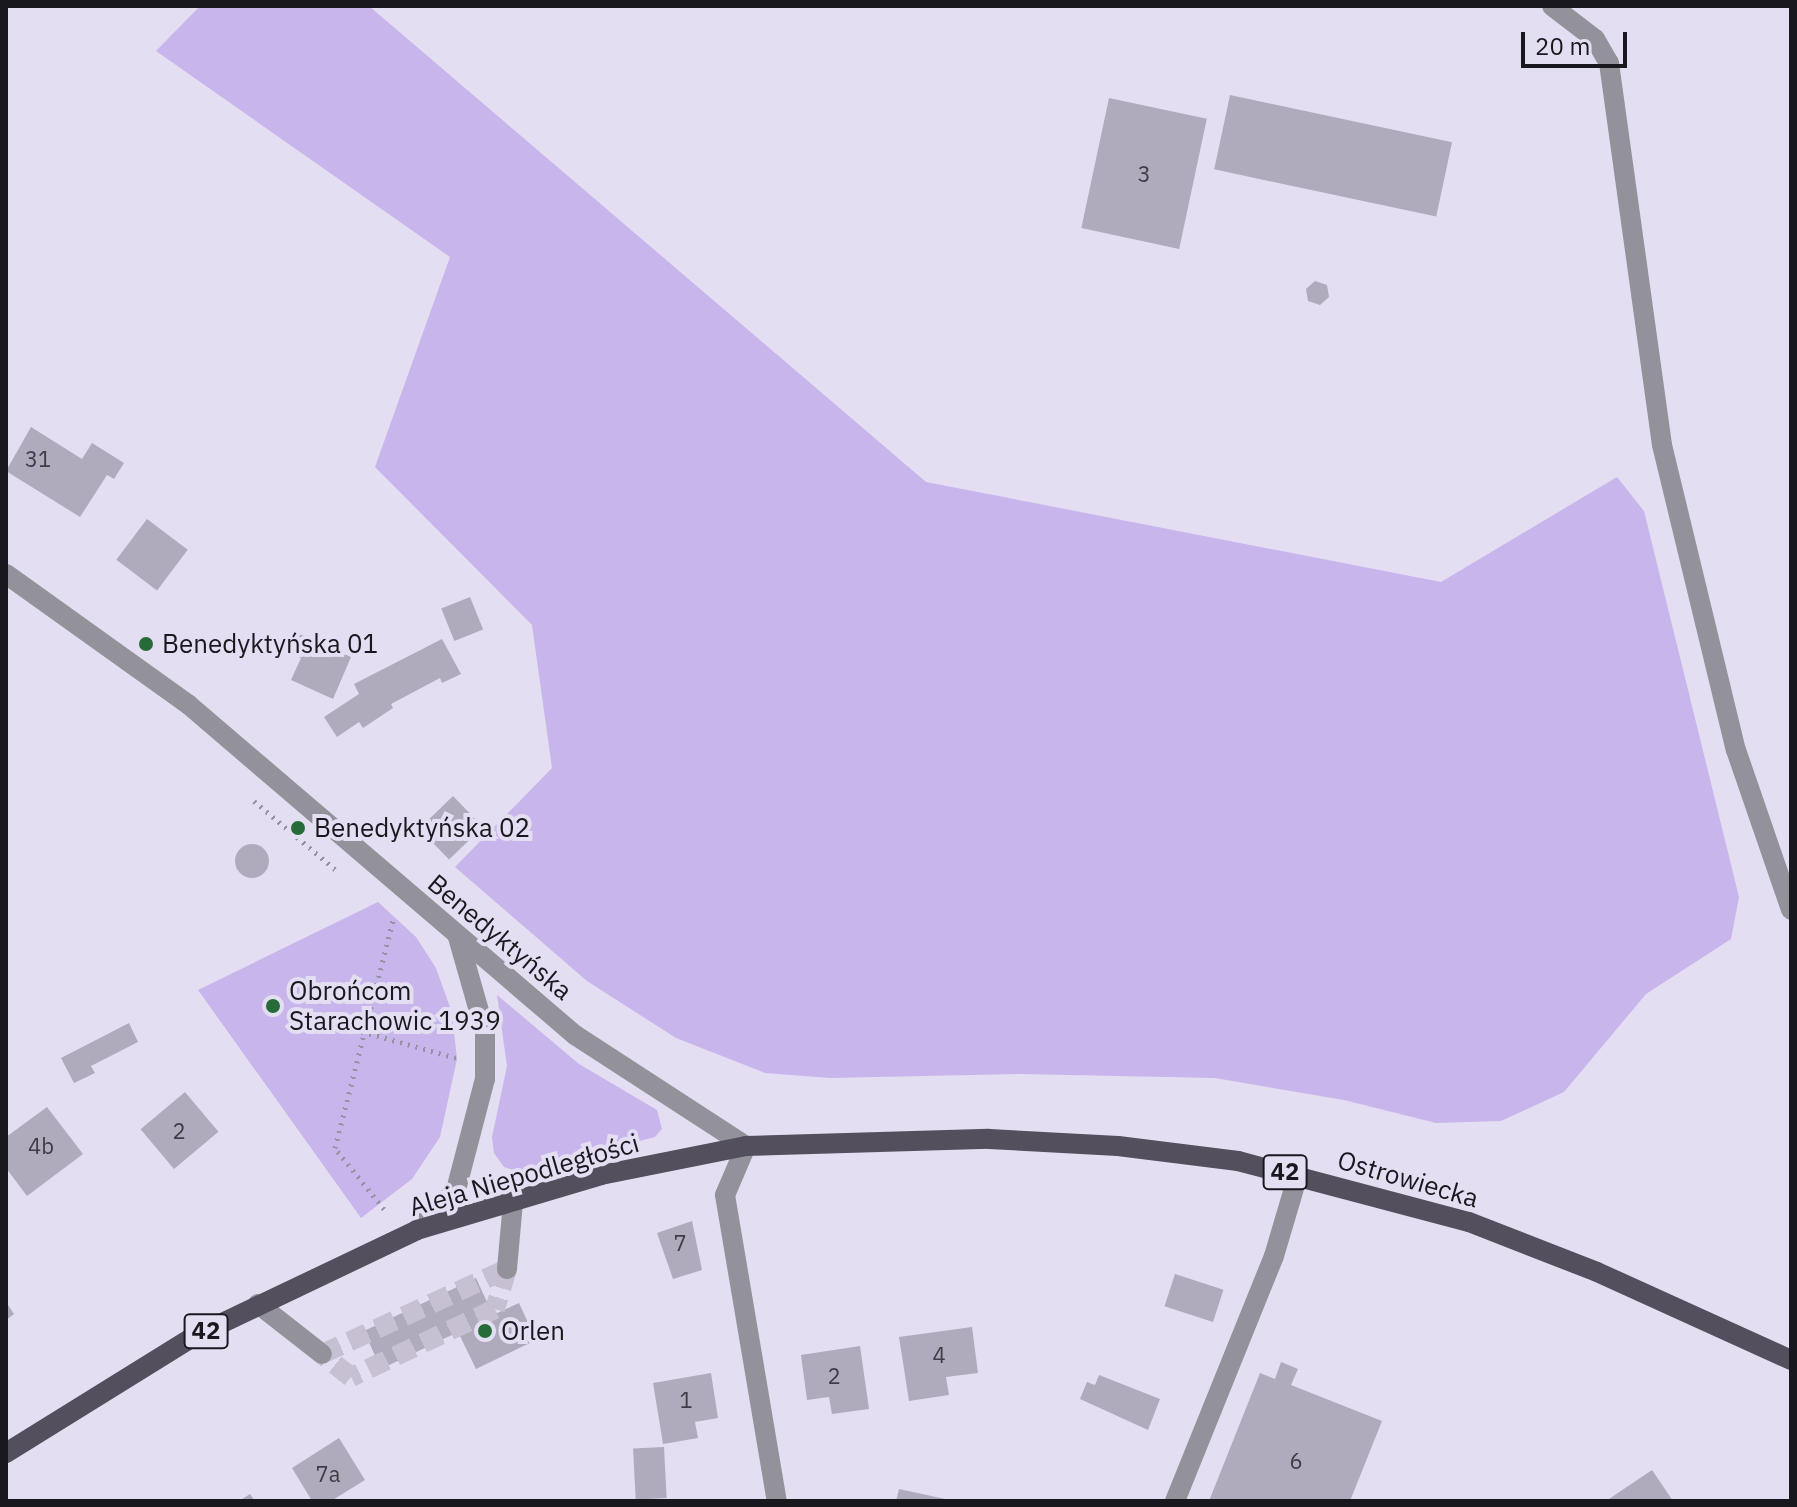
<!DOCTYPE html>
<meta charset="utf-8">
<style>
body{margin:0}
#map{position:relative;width:1797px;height:1507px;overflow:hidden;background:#e4def2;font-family:"IBM Plex Sans",sans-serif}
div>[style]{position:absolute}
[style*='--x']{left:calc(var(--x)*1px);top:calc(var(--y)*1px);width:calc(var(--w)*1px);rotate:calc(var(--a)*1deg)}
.green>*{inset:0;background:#c7b5ec}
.building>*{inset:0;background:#b0aabd;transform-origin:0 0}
.round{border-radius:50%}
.minor-tunnel>*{height:20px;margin-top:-10px;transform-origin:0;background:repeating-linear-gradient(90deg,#c6c0d2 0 20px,transparent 0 30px)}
.path>*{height:5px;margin-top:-2.5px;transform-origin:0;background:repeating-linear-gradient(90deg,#9692a1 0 2px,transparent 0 8px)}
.minor>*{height:20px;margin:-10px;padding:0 10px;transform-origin:10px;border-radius:10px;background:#939199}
.major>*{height:20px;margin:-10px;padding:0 10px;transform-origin:10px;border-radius:10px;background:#534f5d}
.dots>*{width:22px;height:22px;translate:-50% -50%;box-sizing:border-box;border:4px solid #e4def2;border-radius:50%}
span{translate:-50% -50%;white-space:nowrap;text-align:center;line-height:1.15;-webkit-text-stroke:8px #e4def2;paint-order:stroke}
.number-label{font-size:22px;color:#403c46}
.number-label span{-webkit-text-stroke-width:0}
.shield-label span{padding:2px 6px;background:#e4def2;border:2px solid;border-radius:6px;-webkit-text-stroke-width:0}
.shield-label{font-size:24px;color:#1a181f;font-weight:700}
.poi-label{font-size:26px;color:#1a181f}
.left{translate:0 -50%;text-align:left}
.street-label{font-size:26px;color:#1a181f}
.frame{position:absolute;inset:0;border:8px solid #1a181f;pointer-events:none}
.scale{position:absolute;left:1521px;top:32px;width:106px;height:36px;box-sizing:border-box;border:4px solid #1a181f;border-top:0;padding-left:10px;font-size:24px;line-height:28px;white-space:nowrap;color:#1a181f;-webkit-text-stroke:6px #e4def2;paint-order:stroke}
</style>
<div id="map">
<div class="green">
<i style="clip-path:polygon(200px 6px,369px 6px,926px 482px,1441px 582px,1617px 477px,1644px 511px,1739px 897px,1731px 939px,1646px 994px,1564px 1092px,1501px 1121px,1436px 1123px,1344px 1100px,1215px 1078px,1021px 1074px,830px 1078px,765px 1073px,676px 1038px,587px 981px,455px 867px,552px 768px,532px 625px,375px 467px,450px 257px,156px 51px)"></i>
<i style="clip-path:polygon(378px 902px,416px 937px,436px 968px,452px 1013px,457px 1059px,440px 1137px,412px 1179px,361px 1218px,198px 990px)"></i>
<i style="clip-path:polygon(497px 995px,579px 1064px,657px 1110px,662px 1129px,655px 1137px,519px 1172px,504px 1167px,494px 1153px,492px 1137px,507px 1066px)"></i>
</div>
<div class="building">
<i style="left:1230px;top:95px;width:227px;height:76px;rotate:12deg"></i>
<i style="left:1109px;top:98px;width:100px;height:133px;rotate:12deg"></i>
<i style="clip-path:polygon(1315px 281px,1327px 285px,1329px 297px,1320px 305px,1308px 301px,1306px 289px)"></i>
<i style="clip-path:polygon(31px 427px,82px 459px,92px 443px,124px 463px,114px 479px,107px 475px,80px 517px,6px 471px)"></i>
<i style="left:147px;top:519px;width:51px;height:51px;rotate:37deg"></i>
<i style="left:470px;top:597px;width:35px;height:31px;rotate:68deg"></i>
<i style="clip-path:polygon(295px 632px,351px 657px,333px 699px,291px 680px,301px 658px,286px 651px)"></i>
<i style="clip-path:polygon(442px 639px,461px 674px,442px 683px,440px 678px,391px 704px,393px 708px,363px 728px,359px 722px,337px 737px,324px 717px,359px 694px,354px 684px)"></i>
<i style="left:453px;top:796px;width:43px;height:47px;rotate:46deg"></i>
<i class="round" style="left:235px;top:844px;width:34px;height:34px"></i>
<i style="clip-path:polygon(129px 1023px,138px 1042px,91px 1066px,95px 1073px,74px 1083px,61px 1058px)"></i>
<i style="left:185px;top:1092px;width:52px;height:58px;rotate:50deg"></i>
<i style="clip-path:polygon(47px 1107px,83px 1154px,27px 1196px,6px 1168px,6px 1137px)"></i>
<i style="clip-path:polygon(692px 1221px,702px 1270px,673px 1279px,657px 1233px)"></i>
<i style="left:1175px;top:1274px;width:51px;height:34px;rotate:18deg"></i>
<i style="clip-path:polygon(476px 1278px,493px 1315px,519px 1303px,536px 1340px,476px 1369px,458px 1332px,381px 1369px,364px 1331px)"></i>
<i style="clip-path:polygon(6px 1302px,14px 1314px,6px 1320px)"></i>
<i style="clip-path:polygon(972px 1327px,978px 1373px,946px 1377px,949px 1395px,909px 1401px,899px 1337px)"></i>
<i style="clip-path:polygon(860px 1346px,869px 1409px,832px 1414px,829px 1397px,807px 1400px,801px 1355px)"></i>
<i style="clip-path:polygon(1281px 1362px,1298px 1369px,1291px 1385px,1382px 1421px,1350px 1501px,1209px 1501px,1260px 1373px,1275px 1379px)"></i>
<i style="clip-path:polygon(711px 1373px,718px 1418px,695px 1422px,698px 1438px,663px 1444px,653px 1383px)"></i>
<i style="clip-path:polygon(1099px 1375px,1160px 1399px,1148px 1430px,1080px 1399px,1087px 1382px,1095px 1385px)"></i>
<i style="clip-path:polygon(339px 1438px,365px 1480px,331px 1501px,312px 1501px,292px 1468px)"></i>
<i style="left:664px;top:1447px;width:51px;height:31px;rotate:87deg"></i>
<i style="clip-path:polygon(1652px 1470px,1673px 1501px,1606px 1501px)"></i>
<i style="clip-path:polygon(899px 1489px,950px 1500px,950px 1501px,896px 1501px)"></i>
<i style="clip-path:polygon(250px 1494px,255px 1501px,239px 1501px)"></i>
</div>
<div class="minor-tunnel">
<i style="--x:507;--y:1269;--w:42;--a:106.7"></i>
<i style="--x:495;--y:1309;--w:159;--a:154.7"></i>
<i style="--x:351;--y:1377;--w:37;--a:-142"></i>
<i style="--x:322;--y:1354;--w:204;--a:-24.7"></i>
</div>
<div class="path">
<i style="--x:254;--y:801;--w:109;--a:40.1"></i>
<i style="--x:300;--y:1014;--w:163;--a:15.7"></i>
<i style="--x:384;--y:1209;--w:78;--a:-128.8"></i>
<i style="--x:335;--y:1148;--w:238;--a:-75.7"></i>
</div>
<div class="minor">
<i style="--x:1552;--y:6;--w:54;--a:37.5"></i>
<i style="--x:1595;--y:39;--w:28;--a:60"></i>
<i style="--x:1609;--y:63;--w:386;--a:82.1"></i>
<i style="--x:1662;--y:445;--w:314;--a:76.4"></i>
<i style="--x:1736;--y:750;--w:169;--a:71"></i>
<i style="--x:6;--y:574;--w:225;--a:35.6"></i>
<i style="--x:189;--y:705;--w:508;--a:40.53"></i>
<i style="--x:575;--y:1035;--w:204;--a:33"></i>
<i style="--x:746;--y:1146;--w:53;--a:113.2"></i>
<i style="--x:725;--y:1195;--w:310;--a:80.4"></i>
<i style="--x:417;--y:1230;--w:56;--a:-45.7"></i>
<i style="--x:456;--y:1190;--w:115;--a:-75.4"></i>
<i style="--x:485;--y:1079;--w:47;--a:-90"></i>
<i style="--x:485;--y:1032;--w:99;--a:-105.9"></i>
<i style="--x:507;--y:1269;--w:67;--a:-84.9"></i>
<i style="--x:258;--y:1304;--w:81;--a:38"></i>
<i style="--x:1175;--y:1501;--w:264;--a:-68"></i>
<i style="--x:1274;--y:1256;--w:84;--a:-73.5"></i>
</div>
<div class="major">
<i style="--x:6;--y:1453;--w:220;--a:-31.8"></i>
<i style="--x:193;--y:1337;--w:248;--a:-25.5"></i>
<i style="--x:417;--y:1230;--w:192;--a:-16.6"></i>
<i style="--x:601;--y:1175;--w:148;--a:-11.3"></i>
<i style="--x:746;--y:1146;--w:243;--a:-1.7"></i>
<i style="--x:989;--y:1139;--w:129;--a:3.1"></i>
<i style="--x:1118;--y:1146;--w:121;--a:7.1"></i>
<i style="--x:1238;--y:1161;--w:239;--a:14.8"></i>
<i style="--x:1469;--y:1222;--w:137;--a:21.3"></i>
<i style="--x:1597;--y:1272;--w:213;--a:24.4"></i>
</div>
<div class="dots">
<i style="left:146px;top:644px;background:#256c38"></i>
<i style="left:298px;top:828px;background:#256c38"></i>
<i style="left:273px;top:1006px;background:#256c38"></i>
<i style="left:485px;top:1331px;background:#256c38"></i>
</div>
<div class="number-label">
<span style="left:1144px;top:174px">3</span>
<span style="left:38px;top:459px">31</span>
<span style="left:179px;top:1131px">2</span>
<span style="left:41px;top:1146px">4b</span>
<span style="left:680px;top:1243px">7</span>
<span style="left:939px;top:1355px">4</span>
<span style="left:834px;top:1376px">2</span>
<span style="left:686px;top:1400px">1</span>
<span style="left:1296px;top:1461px">6</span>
<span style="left:328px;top:1474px">7a</span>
</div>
<div class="shield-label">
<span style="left:1285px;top:1172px">42</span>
<span style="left:206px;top:1331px">42</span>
</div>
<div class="poi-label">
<span class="left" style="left:162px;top:644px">Benedyktyńska 01</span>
<span class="left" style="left:314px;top:828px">Benedyktyńska 02</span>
<span class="left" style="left:289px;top:1006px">Obrońcom<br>Starachowic 1939</span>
<span class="left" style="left:501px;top:1331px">Orlen</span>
</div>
<div class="street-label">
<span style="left:500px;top:937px;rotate:40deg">Benedyktyńska</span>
<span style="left:524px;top:1175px;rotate:-16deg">Aleja Niepodległości</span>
<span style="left:1408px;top:1179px;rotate:16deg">Ostrowiecka</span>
</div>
<div class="frame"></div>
<div class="scale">20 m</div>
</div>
